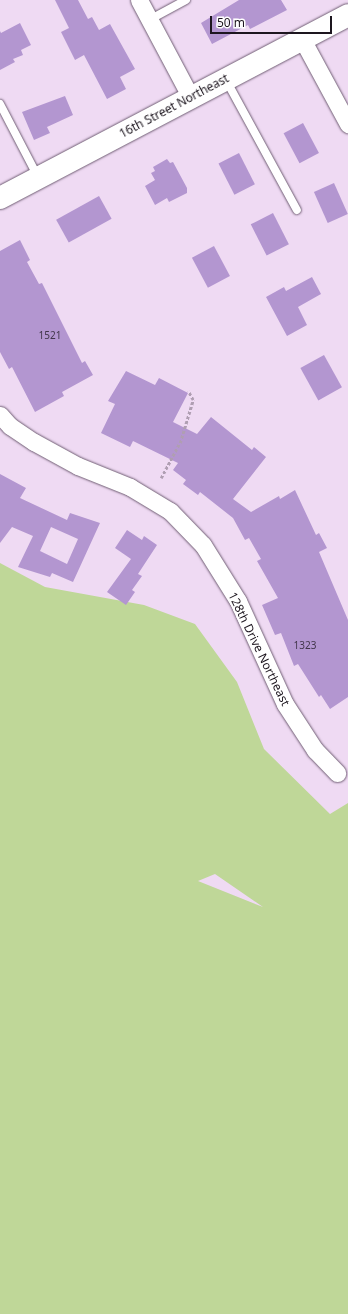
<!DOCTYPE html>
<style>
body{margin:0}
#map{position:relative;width:348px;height:1314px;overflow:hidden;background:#efdaf3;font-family:"Noto Sans",sans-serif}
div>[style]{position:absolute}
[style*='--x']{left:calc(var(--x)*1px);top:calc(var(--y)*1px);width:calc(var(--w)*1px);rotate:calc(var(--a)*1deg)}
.green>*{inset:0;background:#bfd798}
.building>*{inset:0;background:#b396d0;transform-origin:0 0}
.path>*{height:2.5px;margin-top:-1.25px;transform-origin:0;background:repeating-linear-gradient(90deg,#af9eb2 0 3px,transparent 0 5px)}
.roads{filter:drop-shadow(0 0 1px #705e74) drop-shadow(0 0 1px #705e74)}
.lane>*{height:8px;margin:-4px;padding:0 4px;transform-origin:4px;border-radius:4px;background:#fff}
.street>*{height:17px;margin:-8.5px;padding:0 8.5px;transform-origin:8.5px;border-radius:8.5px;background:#fff}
.secondary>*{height:22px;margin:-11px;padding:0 11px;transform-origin:11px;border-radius:11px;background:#fff}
span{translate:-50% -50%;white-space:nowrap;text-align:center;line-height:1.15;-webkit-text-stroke:4px #fff;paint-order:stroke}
.number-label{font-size:10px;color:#42364b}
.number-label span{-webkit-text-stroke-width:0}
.street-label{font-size:12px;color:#1d161f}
.scale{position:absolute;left:210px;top:16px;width:122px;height:18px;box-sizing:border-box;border:2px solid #1d161f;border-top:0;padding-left:5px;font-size:12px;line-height:14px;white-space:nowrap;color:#1d161f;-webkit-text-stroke:3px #fff;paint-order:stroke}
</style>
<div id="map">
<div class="green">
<i style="clip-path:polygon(evenodd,0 563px,45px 587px,144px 605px,195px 624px,237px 682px,264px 749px,330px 814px,348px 803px,348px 1314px,0 1314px,0 563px,215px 874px,263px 907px,198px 881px,215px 874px)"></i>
</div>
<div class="building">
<i style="clip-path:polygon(55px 0,78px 0,88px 19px,92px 17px,99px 30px,110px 24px,135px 69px,120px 77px,126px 89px,107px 99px,84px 55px,75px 60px,61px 32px,69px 28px)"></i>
<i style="clip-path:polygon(239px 0,281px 0,287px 10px,250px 29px,248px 25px,212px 44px,201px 23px)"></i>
<i style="clip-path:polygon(20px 23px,31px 45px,21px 50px,23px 55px,13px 59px,15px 62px,0 70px,0 31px,1px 33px)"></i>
<i style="clip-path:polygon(65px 96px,73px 115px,47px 127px,50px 133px,34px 140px,22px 112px)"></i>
<i style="left:303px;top:123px;width:34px;height:22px;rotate:62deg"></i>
<i style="left:239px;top:153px;width:35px;height:23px;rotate:63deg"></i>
<i style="clip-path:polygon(167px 159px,170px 163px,173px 162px,187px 188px,187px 193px,169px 202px,167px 198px,155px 205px,145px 186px,155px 180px,151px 173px,155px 171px,153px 167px)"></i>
<i style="left:334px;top:183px;width:34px;height:22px;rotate:66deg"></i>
<i style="left:99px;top:196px;width:26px;height:49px;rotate:61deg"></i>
<i style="left:273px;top:213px;width:35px;height:25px;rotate:63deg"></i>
<i style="clip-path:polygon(20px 240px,30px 260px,27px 262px,39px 284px,42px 283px,82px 363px,85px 361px,93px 375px,62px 392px,64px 396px,35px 412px,12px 367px,9px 369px,0 352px,0 251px)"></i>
<i style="left:214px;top:246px;width:34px;height:25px;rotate:62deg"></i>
<i style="clip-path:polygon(312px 277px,321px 294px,298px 307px,307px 325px,287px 336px,266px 297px,284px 287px,286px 291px)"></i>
<i style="left:324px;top:355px;width:37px;height:27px;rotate:61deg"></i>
<i style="clip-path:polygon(126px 371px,155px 385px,159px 378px,188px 393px,173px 422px,197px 434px,211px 417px,252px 450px,254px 447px,266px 457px,233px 499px,251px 512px,279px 496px,280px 499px,295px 490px,316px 535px,319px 533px,327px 548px,319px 552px,348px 620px,348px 697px,330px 709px,321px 695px,319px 697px,298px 664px,294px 666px,281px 633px,275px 635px,262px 605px,278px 598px,257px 561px,261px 559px,249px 538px,245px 540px,233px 518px,200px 492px,198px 495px,183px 484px,186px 480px,173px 470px,178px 463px,133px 441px,130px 447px,101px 433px,115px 404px,108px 401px)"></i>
<i style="clip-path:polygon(evenodd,0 474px,26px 488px,20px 498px,67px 520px,70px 513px,100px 523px,73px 582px,52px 573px,50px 577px,18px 567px,33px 536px,12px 527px,0 543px,0 474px,51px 527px,78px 539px,67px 564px,40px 551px,51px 527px)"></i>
<i style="clip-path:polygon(127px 530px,142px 540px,144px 536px,157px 545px,138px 574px,142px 576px,132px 590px,135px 592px,126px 605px,107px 592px,131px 559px,115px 548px)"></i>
</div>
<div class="path">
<i style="--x:161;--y:478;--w:40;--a:-62"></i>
<i style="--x:180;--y:443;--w:45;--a:-73.2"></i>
<i style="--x:193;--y:400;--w:10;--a:-119"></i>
</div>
<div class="roads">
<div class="lane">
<i style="--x:149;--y:20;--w:42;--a:-28.4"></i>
<i style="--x:226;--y:80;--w:148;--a:61.4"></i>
<i style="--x:0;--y:104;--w:82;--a:62.5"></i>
</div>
<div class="street">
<i style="--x:139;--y:0;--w:111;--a:62"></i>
<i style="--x:302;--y:39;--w:97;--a:61.6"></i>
<i style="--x:0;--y:415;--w:15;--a:48"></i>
<i style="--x:10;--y:426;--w:29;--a:34"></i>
<i style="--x:34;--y:442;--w:50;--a:28.6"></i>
<i style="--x:78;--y:466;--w:56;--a:22"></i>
<i style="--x:130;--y:487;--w:47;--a:31"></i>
<i style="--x:170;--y:511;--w:47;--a:45.9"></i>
<i style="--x:203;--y:545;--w:66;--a:58"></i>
<i style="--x:238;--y:601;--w:113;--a:65.5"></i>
<i style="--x:285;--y:704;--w:55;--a:56.9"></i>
<i style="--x:315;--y:750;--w:32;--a:46"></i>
</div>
<div class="secondary">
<i style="--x:0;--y:198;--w:393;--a:-27.7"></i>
</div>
</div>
<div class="number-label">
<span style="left:50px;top:336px">1521</span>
<span style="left:305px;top:646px">1323</span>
</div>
<div class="street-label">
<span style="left:174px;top:106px;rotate:-28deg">16th Street Northeast</span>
<span style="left:259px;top:649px;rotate:64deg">128th Drive Northeast</span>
</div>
<div class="scale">50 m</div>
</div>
